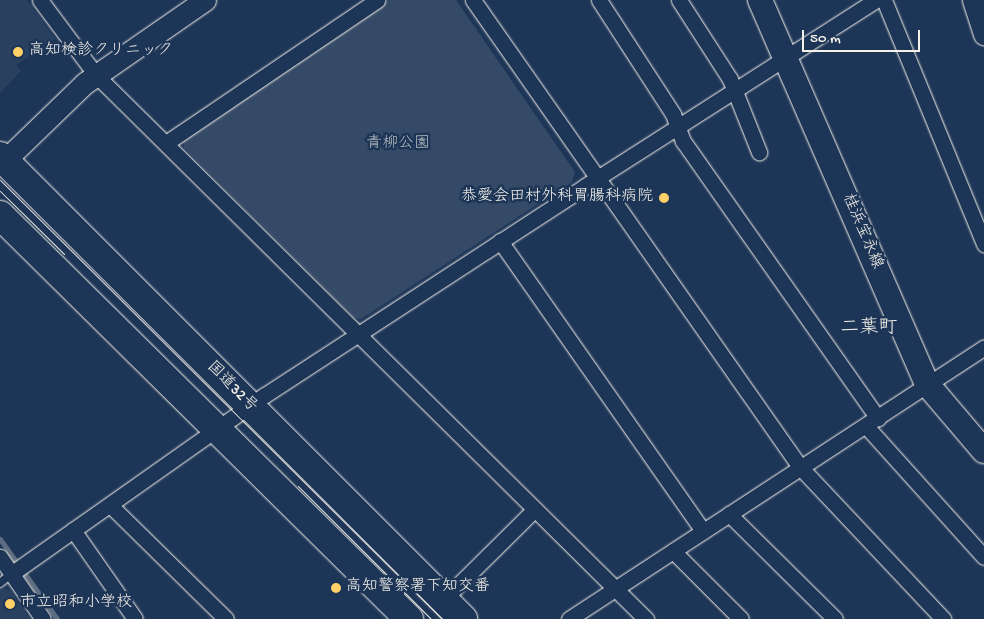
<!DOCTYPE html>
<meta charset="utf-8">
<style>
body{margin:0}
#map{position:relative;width:984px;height:619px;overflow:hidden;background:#1d3557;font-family:"Gochi Hand","Klee One",sans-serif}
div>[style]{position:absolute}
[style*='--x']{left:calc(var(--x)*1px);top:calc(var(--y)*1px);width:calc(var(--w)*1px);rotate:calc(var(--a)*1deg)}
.built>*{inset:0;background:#2a4060}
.green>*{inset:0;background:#354a67}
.stream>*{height:5px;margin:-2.5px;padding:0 2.5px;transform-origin:2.5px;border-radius:2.5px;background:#5e6d82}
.roads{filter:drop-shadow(0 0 1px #f4f1e8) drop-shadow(0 0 1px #f4f1e8)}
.lane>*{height:8px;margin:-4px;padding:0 4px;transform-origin:4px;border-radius:4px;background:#1d3557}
.street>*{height:15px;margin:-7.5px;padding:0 7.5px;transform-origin:7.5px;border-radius:7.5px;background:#1d3557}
.secondary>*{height:21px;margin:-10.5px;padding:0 10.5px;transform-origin:10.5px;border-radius:10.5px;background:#1d3557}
.primary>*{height:24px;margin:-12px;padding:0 12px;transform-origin:12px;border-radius:12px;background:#1d3557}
.highway>*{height:28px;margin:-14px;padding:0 14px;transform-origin:14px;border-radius:14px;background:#1d3557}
.tram>*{height:1px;margin:-0.5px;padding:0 0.5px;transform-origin:0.5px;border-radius:0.5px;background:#f4f1e8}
.dots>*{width:14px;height:14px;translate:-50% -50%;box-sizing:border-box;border:2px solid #1d3557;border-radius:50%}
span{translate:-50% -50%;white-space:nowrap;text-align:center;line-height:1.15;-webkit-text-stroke:5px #1d3557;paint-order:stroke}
.poi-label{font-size:16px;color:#f4f1e8}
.left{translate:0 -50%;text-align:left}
.right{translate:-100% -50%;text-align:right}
.park-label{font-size:16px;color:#bbbfc1}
.street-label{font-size:16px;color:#f4f1e8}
.quarter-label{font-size:19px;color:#f4f1e8}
.scale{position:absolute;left:802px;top:30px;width:118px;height:22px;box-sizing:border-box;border:2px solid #f4f1e8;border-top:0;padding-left:6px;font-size:15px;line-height:18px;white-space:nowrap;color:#f4f1e8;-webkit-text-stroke:4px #1d3557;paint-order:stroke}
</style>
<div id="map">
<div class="built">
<i style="clip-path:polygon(0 0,27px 0,55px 39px,16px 65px,21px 71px,0 93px)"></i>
<i style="clip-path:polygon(0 584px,3px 589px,9px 589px,30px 619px,0 619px)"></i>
</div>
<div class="green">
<i style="clip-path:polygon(388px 0,456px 0,575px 172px,572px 182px,361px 319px,354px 318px,184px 148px,183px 138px)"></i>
</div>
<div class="stream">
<i style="--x:0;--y:539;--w:98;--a:54.5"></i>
</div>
<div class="roads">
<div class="lane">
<i style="--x:0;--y:583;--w:14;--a:-39"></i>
</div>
<div class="street">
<i style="--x:40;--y:0;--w:94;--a:53.3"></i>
<i style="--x:96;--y:75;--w:774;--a:44.69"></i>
<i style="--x:473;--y:0;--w:570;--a:55"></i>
<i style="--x:800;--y:467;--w:209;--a:46.7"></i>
<i style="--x:599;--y:0;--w:136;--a:57"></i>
<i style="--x:673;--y:114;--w:29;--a:70"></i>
<i style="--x:683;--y:141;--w:339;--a:54.9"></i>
<i style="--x:679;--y:0;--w:94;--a:57.2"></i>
<i style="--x:730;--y:79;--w:79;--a:68.3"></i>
<i style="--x:884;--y:0;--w:264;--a:67.7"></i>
<i style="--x:166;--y:143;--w:255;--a:-34.1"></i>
<i style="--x:500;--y:241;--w:354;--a:55"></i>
<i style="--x:866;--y:426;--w:176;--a:48"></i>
<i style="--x:111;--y:506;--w:161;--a:44.5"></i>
<i style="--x:729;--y:514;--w:149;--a:44.7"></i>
<i style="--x:73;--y:530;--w:108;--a:55.1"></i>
<i style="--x:673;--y:551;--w:96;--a:45"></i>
<i style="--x:0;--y:557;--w:75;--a:55.3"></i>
<i style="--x:11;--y:574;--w:311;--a:-35.2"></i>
<i style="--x:265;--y:395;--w:382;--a:-33.1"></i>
<i style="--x:585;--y:186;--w:345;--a:-32.6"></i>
<i style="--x:443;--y:600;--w:129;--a:-44.7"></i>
<i style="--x:569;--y:619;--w:496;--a:-33.2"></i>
</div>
<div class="secondary">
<i style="--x:973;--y:0;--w:36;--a:72"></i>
<i style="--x:0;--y:165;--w:118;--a:-44"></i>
<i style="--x:85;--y:83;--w:146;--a:-34.7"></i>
</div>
<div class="primary">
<i style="--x:760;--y:0;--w:419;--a:66.5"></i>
<i style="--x:927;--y:384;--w:88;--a:49.6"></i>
</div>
<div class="highway">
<i style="--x:0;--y:156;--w:655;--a:45"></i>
<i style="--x:0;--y:215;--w:575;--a:44.65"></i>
</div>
</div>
<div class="tram">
<i style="--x:0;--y:180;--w:623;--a:44.8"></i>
<i style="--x:0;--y:191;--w:90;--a:44.5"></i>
<i style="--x:298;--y:486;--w:188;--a:45"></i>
</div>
<div class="dots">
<i style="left:18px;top:52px;background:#ffd166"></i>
<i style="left:664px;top:198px;background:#ffd166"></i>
<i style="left:336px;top:588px;background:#ffd166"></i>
<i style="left:10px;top:604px;background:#ffd166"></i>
</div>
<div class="poi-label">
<span class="left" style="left:29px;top:52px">高知検診クリニック</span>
<span class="right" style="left:653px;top:198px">恭愛会田村外科胃腸科病院</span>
<span class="left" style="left:346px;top:588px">高知警察署下知交番</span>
<span class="left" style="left:20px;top:604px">市立昭和小学校</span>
</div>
<div class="park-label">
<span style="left:398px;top:145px">青柳公園</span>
</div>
<div class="street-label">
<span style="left:861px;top:232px;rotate:67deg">桂浜宝永線</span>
<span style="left:231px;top:388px;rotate:45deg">国道32号</span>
</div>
<div class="quarter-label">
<span style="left:869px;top:329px">二葉町</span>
</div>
<div class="scale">50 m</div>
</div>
